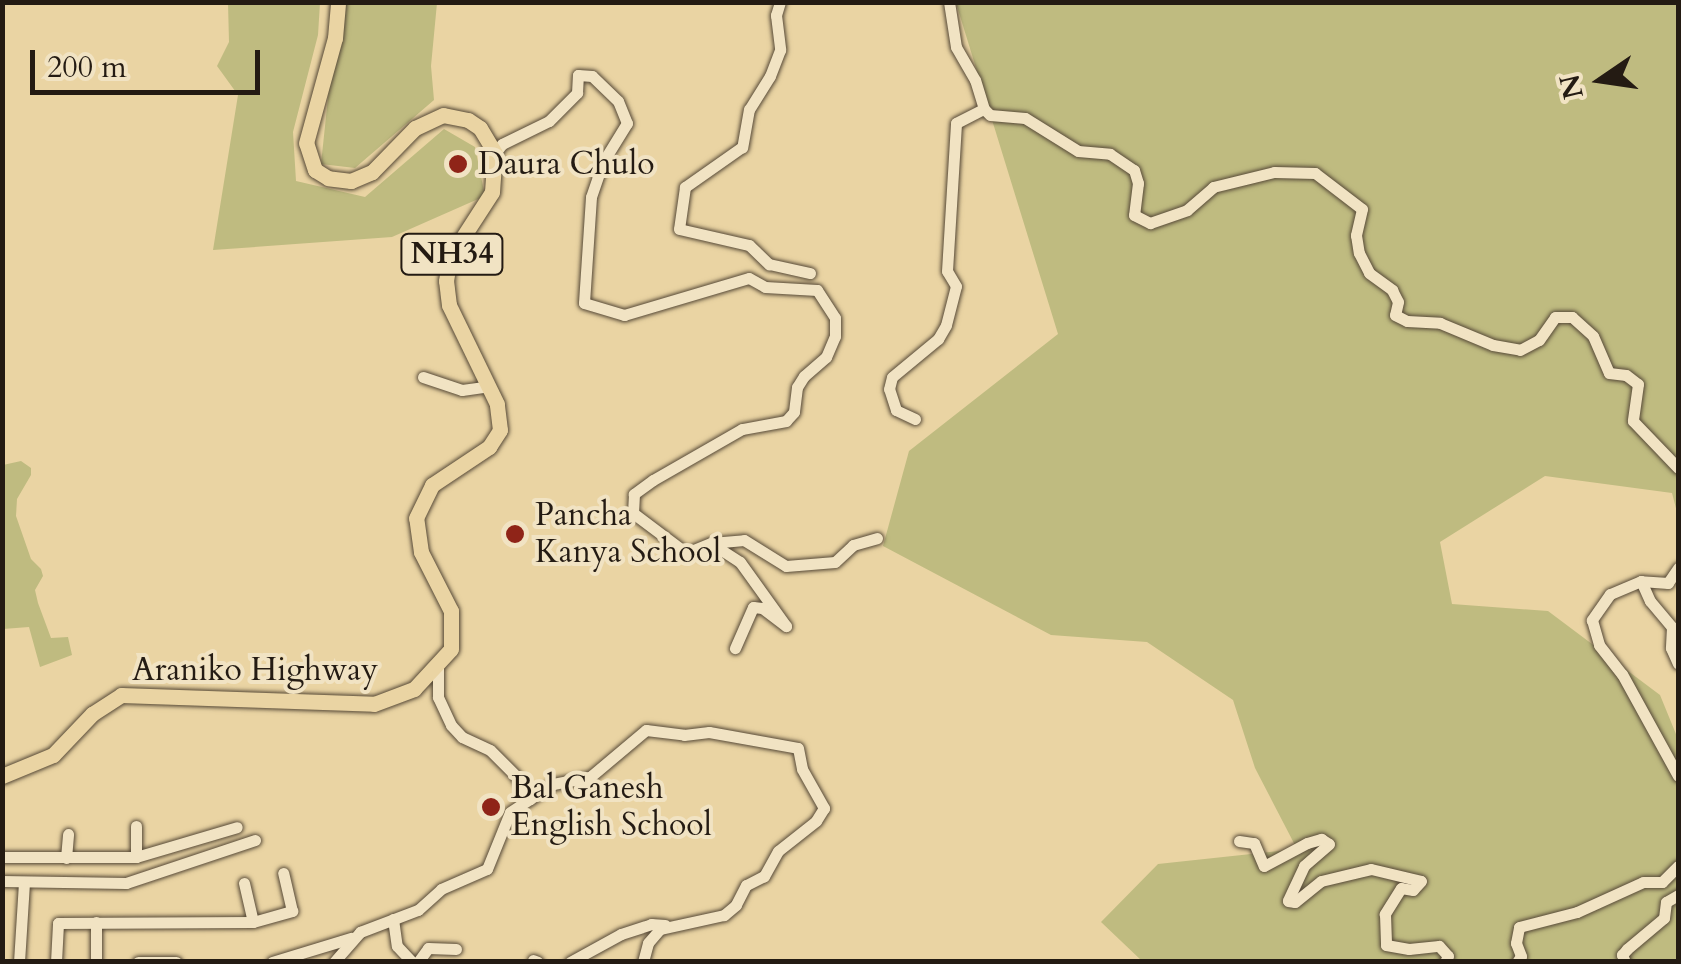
<!DOCTYPE html>
<style>
body{margin:0}
#map{position:relative;width:1681px;height:964px;overflow:hidden;background:#ead4a3;font-family:Cardo,serif}
div>[style]{position:absolute}
[style*='--x']{left:calc(var(--x)*1px);top:calc(var(--y)*1px);width:calc(var(--w)*1px);rotate:calc(var(--a)*1deg)}
.green>*{inset:0;background:#bfbb80}
.roads{filter:drop-shadow(0 0 2px #564937) drop-shadow(0 0 2px #564937)}
.minor>*{height:11px;margin:-5.5px;padding:0 5.5px;transform-origin:5.5px;border-radius:5.5px;background:#f1e3c3}
.highway>*{height:15px;margin:-7.5px;padding:0 7.5px;transform-origin:7.5px;border-radius:7.5px;background:#ead4a3}
.dots>*{width:28px;height:28px;translate:-50% -50%;box-sizing:border-box;border:5px solid #f1e3c3;border-radius:50%}
span{translate:-50% -50%;white-space:nowrap;text-align:center;line-height:1.15;-webkit-text-stroke:8px #f1e3c3;paint-order:stroke}
.shield-label span{padding:2px 8px;background:#f1e3c3;border:2px solid;border-radius:8px;-webkit-text-stroke-width:0}
.shield-label{font-size:30px;color:#241b13;font-weight:700}
.poi-label{font-size:32px;color:#241b13}
.left{translate:0 -50%;text-align:left}
.street-label{font-size:32px;color:#241b13}
.frame{position:absolute;inset:0;border:5px solid #241b13;pointer-events:none}
.north{position:absolute;left:1551px;top:30px;width:100px;height:100px;-webkit-text-stroke:8px #f1e3c3;paint-order:stroke;rotate:257deg;font-size:28px;font-weight:700;line-height:40px;text-align:center;color:#241b13}
.north::after{content:'';display:block;margin:auto;width:35px;height:45px;background:#241b13;clip-path:polygon(50% 0,100% 100%,50% 72%,0 100%)}
.scale{position:absolute;left:30px;top:50px;width:230px;height:45px;box-sizing:border-box;border:5px solid #241b13;border-top:0;padding-left:12px;font-size:30px;line-height:35px;white-space:nowrap;color:#241b13;-webkit-text-stroke:8px #f1e3c3;paint-order:stroke}
</style>
<div id="map">
<div class="green">
<i style="clip-path:polygon(228px 3px,320px 3px,318px 35px,293px 132px,296px 181px,365px 197px,444px 129px,475px 147px,485px 196px,392px 237px,213px 250px,238px 95px,217px 66px,229px 42px)"></i>
<i style="clip-path:polygon(338px 3px,437px 3px,431px 66px,434px 100px,355px 168px,321px 164px)"></i>
<i style="clip-path:polygon(956px 3px,1678px 3px,1678px 516px,1672px 493px,1545px 476px,1440px 542px,1452px 604px,1548px 611px,1660px 695px,1678px 739px,1678px 961px,1142px 961px,1101px 922px,1158px 864px,1297px 849px,1255px 768px,1233px 700px,1147px 642px,1051px 635px,883px 546px,909px 451px,1058px 334px)"></i>
<i style="clip-path:polygon(21px 461px,31px 468px,31px 475px,17px 499px,16px 516px,31px 559px,41px 569px,43px 576px,35px 590px,38px 603px,51px 638px,68px 637px,72px 655px,40px 667px,29px 627px,3px 629px,3px 465px)"></i>
</div>
<div class="roads">
<div class="minor">
<i style="--x:780;--y:2;--w:14;--a:107"></i>
<i style="--x:776;--y:15;--w:35;--a:83"></i>
<i style="--x:780;--y:50;--w:28;--a:111"></i>
<i style="--x:770;--y:76;--w:39;--a:122"></i>
<i style="--x:749;--y:109;--w:39;--a:100"></i>
<i style="--x:742;--y:147;--w:70;--a:144.9"></i>
<i style="--x:685;--y:187;--w:42;--a:98.1"></i>
<i style="--x:679;--y:229;--w:72;--a:12.9"></i>
<i style="--x:749;--y:245;--w:28;--a:44"></i>
<i style="--x:769;--y:264;--w:42;--a:12.4"></i>
<i style="--x:984;--y:109;--w:8;--a:45"></i>
<i style="--x:990;--y:115;--w:35;--a:5"></i>
<i style="--x:1025;--y:118;--w:62;--a:31.9"></i>
<i style="--x:1078;--y:151;--w:32;--a:5"></i>
<i style="--x:1110;--y:154;--w:29;--a:34"></i>
<i style="--x:1134;--y:170;--w:14;--a:73"></i>
<i style="--x:1138;--y:183;--w:32;--a:97"></i>
<i style="--x:1134;--y:215;--w:18;--a:27"></i>
<i style="--x:1150;--y:223;--w:39;--a:-19"></i>
<i style="--x:1187;--y:210;--w:35;--a:-41"></i>
<i style="--x:1213;--y:187;--w:63;--a:-13.8"></i>
<i style="--x:1274;--y:172;--w:41;--a:1.4"></i>
<i style="--x:1315;--y:173;--w:59;--a:37.5"></i>
<i style="--x:1362;--y:209;--w:27;--a:103"></i>
<i style="--x:1356;--y:235;--w:18;--a:81"></i>
<i style="--x:1359;--y:253;--w:22;--a:63"></i>
<i style="--x:1369;--y:273;--w:29;--a:36"></i>
<i style="--x:1392;--y:290;--w:13;--a:63"></i>
<i style="--x:1398;--y:302;--w:13;--a:103"></i>
<i style="--x:1395;--y:315;--w:13;--a:27"></i>
<i style="--x:1407;--y:321;--w:33;--a:3"></i>
<i style="--x:1440;--y:323;--w:57;--a:22.5"></i>
<i style="--x:1493;--y:345;--w:27;--a:10"></i>
<i style="--x:1520;--y:350;--w:21;--a:-28"></i>
<i style="--x:1539;--y:340;--w:28;--a:-55"></i>
<i style="--x:1555;--y:317;--w:17;--a:0"></i>
<i style="--x:1572;--y:317;--w:28;--a:42"></i>
<i style="--x:1593;--y:336;--w:40;--a:66.6"></i>
<i style="--x:1609;--y:373;--w:17;--a:7"></i>
<i style="--x:1626;--y:375;--w:15;--a:37"></i>
<i style="--x:1638;--y:384;--w:37;--a:98"></i>
<i style="--x:1633;--y:421;--w:65;--a:46.2"></i>
<i style="--x:495;--y:153;--w:11;--a:-52"></i>
<i style="--x:502;--y:144;--w:52;--a:-26.1"></i>
<i style="--x:549;--y:121;--w:40;--a:-45"></i>
<i style="--x:577;--y:93;--w:18;--a:-87"></i>
<i style="--x:578;--y:75;--w:14;--a:4"></i>
<i style="--x:592;--y:76;--w:36;--a:44"></i>
<i style="--x:618;--y:101;--w:24;--a:68"></i>
<i style="--x:627;--y:123;--w:46;--a:121.6"></i>
<i style="--x:603;--y:162;--w:37;--a:109"></i>
<i style="--x:591;--y:197;--w:106;--a:93.8"></i>
<i style="--x:584;--y:303;--w:42;--a:16.7"></i>
<i style="--x:624;--y:315;--w:130;--a:-16.5"></i>
<i style="--x:749;--y:278;--w:18;--a:29"></i>
<i style="--x:765;--y:287;--w:52;--a:3.3"></i>
<i style="--x:817;--y:290;--w:33;--a:57"></i>
<i style="--x:835;--y:318;--w:18;--a:90"></i>
<i style="--x:835;--y:336;--w:23;--a:113"></i>
<i style="--x:826;--y:357;--w:29;--a:139"></i>
<i style="--x:804;--y:376;--w:13;--a:122"></i>
<i style="--x:797;--y:387;--w:25;--a:97"></i>
<i style="--x:794;--y:412;--w:12;--a:132"></i>
<i style="--x:786;--y:421;--w:45;--a:169.7"></i>
<i style="--x:742;--y:429;--w:103;--a:150.2"></i>
<i style="--x:653;--y:480;--w:24;--a:144"></i>
<i style="--x:634;--y:494;--w:19;--a:93"></i>
<i style="--x:633;--y:513;--w:66;--a:37"></i>
<i style="--x:686;--y:553;--w:27;--a:-22"></i>
<i style="--x:711;--y:543;--w:33;--a:-5"></i>
<i style="--x:744;--y:540;--w:49;--a:31.8"></i>
<i style="--x:786;--y:566;--w:49;--a:-4.7"></i>
<i style="--x:835;--y:562;--w:25;--a:-43"></i>
<i style="--x:853;--y:545;--w:25;--a:-16"></i>
<i style="--x:423;--y:377;--w:41;--a:18.4"></i>
<i style="--x:462;--y:390;--w:28;--a:-8"></i>
<i style="--x:915;--y:419;--w:21;--a:-155"></i>
<i style="--x:896;--y:410;--w:22;--a:-108"></i>
<i style="--x:889;--y:389;--w:12;--a:-76"></i>
<i style="--x:892;--y:377;--w:60;--a:-39.6"></i>
<i style="--x:938;--y:339;--w:16;--a:-60"></i>
<i style="--x:946;--y:325;--w:40;--a:-75.6"></i>
<i style="--x:956;--y:286;--w:17;--a:-121"></i>
<i style="--x:947;--y:271;--w:148;--a:-86.5"></i>
<i style="--x:956;--y:123;--w:31;--a:-27"></i>
<i style="--x:984;--y:109;--w:30;--a:-107"></i>
<i style="--x:975;--y:80;--w:38;--a:-120"></i>
<i style="--x:956;--y:47;--w:46;--a:-98.8"></i>
<i style="--x:700;--y:552;--w:23;--a:-2"></i>
<i style="--x:723;--y:551;--w:20;--a:33"></i>
<i style="--x:740;--y:562;--w:79;--a:54.3"></i>
<i style="--x:786;--y:626;--w:30;--a:-143"></i>
<i style="--x:762;--y:608;--w:9;--a:-174"></i>
<i style="--x:753;--y:607;--w:45;--a:113.7"></i>
<i style="--x:1678;--y:568;--w:18;--a:124"></i>
<i style="--x:1668;--y:583;--w:27;--a:-176"></i>
<i style="--x:1641;--y:581;--w:34;--a:157"></i>
<i style="--x:1610;--y:594;--w:32;--a:125"></i>
<i style="--x:1592;--y:620;--w:26;--a:74"></i>
<i style="--x:1599;--y:645;--w:37;--a:52"></i>
<i style="--x:1622;--y:674;--w:116;--a:61.2"></i>
<i style="--x:1641;--y:581;--w:22;--a:66"></i>
<i style="--x:1650;--y:601;--w:34;--a:50"></i>
<i style="--x:1672;--y:627;--w:21;--a:93"></i>
<i style="--x:1671;--y:648;--w:17;--a:66"></i>
<i style="--x:530;--y:799;--w:27;--a:-33"></i>
<i style="--x:553;--y:784;--w:38;--a:-11"></i>
<i style="--x:590;--y:777;--w:73;--a:-40"></i>
<i style="--x:646;--y:730;--w:38;--a:7"></i>
<i style="--x:684;--y:735;--w:25;--a:-7"></i>
<i style="--x:709;--y:732;--w:90;--a:10.2"></i>
<i style="--x:798;--y:748;--w:21;--a:79"></i>
<i style="--x:802;--y:769;--w:45;--a:60.6"></i>
<i style="--x:824;--y:808;--w:15;--a:122"></i>
<i style="--x:816;--y:821;--w:48;--a:141.7"></i>
<i style="--x:778;--y:851;--w:29;--a:119"></i>
<i style="--x:764;--y:876;--w:20;--a:153"></i>
<i style="--x:746;--y:885;--w:22;--a:117"></i>
<i style="--x:736;--y:905;--w:16;--a:140"></i>
<i style="--x:724;--y:915;--w:66;--a:167.7"></i>
<i style="--x:660;--y:929;--w:18;--a:131"></i>
<i style="--x:648;--y:943;--w:20;--a:105"></i>
<i style="--x:136;--y:826;--w:31;--a:90"></i>
<i style="--x:1239;--y:841;--w:15;--a:8"></i>
<i style="--x:1254;--y:843;--w:25;--a:67"></i>
<i style="--x:1264;--y:866;--w:49;--a:-28.1"></i>
<i style="--x:1307;--y:843;--w:15;--a:-16"></i>
<i style="--x:1321;--y:839;--w:9;--a:32"></i>
<i style="--x:1329;--y:844;--w:33;--a:139"></i>
<i style="--x:1304;--y:866;--w:38;--a:115"></i>
<i style="--x:1288;--y:901;--w:7;--a:8"></i>
<i style="--x:1295;--y:902;--w:33;--a:-39"></i>
<i style="--x:1321;--y:881;--w:51;--a:-13.5"></i>
<i style="--x:1371;--y:869;--w:51;--a:13.5"></i>
<i style="--x:1421;--y:881;--w:12;--a:132"></i>
<i style="--x:1413;--y:890;--w:12;--a:-171"></i>
<i style="--x:1401;--y:888;--w:31;--a:122"></i>
<i style="--x:1385;--y:914;--w:31;--a:88"></i>
<i style="--x:1386;--y:945;--w:23;--a:10"></i>
<i style="--x:1409;--y:949;--w:30;--a:-6"></i>
<i style="--x:1439;--y:946;--w:13;--a:48"></i>
<i style="--x:1448;--y:956;--w:7;--a:117"></i>
<i style="--x:2;--y:857;--w:134;--a:0"></i>
<i style="--x:136;--y:857;--w:105;--a:-16.5"></i>
<i style="--x:66;--y:858;--w:24;--a:-85"></i>
<i style="--x:2;--y:881;--w:124;--a:0.9"></i>
<i style="--x:126;--y:883;--w:136;--a:-18.4"></i>
<i style="--x:244;--y:883;--w:40;--a:77"></i>
<i style="--x:393;--y:919;--w:27;--a:82"></i>
<i style="--x:397;--y:946;--w:22;--a:47"></i>
<i style="--x:96;--y:922;--w:40;--a:90"></i>
<i style="--x:533;--y:960;--w:5;--a:22"></i>
<i style="--x:19;--y:962;--w:80;--a:-86.4"></i>
<i style="--x:56;--y:962;--w:39;--a:-87"></i>
<i style="--x:58;--y:923;--w:195;--a:-0.3"></i>
<i style="--x:253;--y:922;--w:41;--a:-15.8"></i>
<i style="--x:292;--y:911;--w:39;--a:-103"></i>
<i style="--x:138;--y:962;--w:38;--a:0"></i>
<i style="--x:272;--y:962;--w:83;--a:-16.9"></i>
<i style="--x:334;--y:962;--w:40;--a:-49"></i>
<i style="--x:360;--y:932;--w:62;--a:-20.8"></i>
<i style="--x:418;--y:910;--w:31;--a:-42"></i>
<i style="--x:441;--y:889;--w:50;--a:-23.5"></i>
<i style="--x:487;--y:869;--w:61;--a:-68"></i>
<i style="--x:510;--y:812;--w:24;--a:-33"></i>
<i style="--x:530;--y:799;--w:28;--a:-122"></i>
<i style="--x:515;--y:775;--w:35;--a:-135"></i>
<i style="--x:490;--y:750;--w:31;--a:-155"></i>
<i style="--x:462;--y:737;--w:16;--a:-133"></i>
<i style="--x:451;--y:725;--w:31;--a:-115"></i>
<i style="--x:438;--y:697;--w:30;--a:-90"></i>
<i style="--x:418;--y:962;--w:17;--a:-54"></i>
<i style="--x:428;--y:948;--w:28;--a:2"></i>
<i style="--x:570;--y:962;--w:58;--a:-28.8"></i>
<i style="--x:621;--y:934;--w:32;--a:-18"></i>
<i style="--x:651;--y:924;--w:14;--a:4"></i>
<i style="--x:1517;--y:962;--w:7;--a:-56"></i>
<i style="--x:1521;--y:956;--w:14;--a:-111"></i>
<i style="--x:1516;--y:943;--w:16;--a:-79"></i>
<i style="--x:1519;--y:927;--w:60;--a:-14.5"></i>
<i style="--x:1577;--y:912;--w:72;--a:-24.4"></i>
<i style="--x:1643;--y:882;--w:19;--a:0"></i>
<i style="--x:1662;--y:882;--w:23;--a:-45"></i>
<i style="--x:1625;--y:962;--w:8;--a:-113"></i>
<i style="--x:1622;--y:955;--w:8;--a:-50"></i>
<i style="--x:1627;--y:949;--w:48;--a:-40"></i>
<i style="--x:1664;--y:918;--w:16;--a:-83"></i>
<i style="--x:1666;--y:902;--w:14;--a:-30"></i>
</div>
<div class="highway">
<i style="--x:2;--y:776;--w:55;--a:-22.4"></i>
<i style="--x:53;--y:755;--w:57;--a:-46.4"></i>
<i style="--x:92;--y:714;--w:35;--a:-33"></i>
<i style="--x:121;--y:695;--w:253;--a:2"></i>
<i style="--x:374;--y:704;--w:43;--a:-20.6"></i>
<i style="--x:414;--y:689;--w:54;--a:-47.2"></i>
<i style="--x:451;--y:649;--w:38;--a:-90"></i>
<i style="--x:451;--y:611;--w:66;--a:-117"></i>
<i style="--x:421;--y:552;--w:34;--a:-98"></i>
<i style="--x:416;--y:518;--w:37;--a:-64"></i>
<i style="--x:432;--y:485;--w:69;--a:-33.7"></i>
<i style="--x:489;--y:447;--w:20;--a:-57"></i>
<i style="--x:500;--y:430;--w:26;--a:-97"></i>
<i style="--x:497;--y:404;--w:110;--a:-115.9"></i>
<i style="--x:449;--y:305;--w:24;--a:-97"></i>
<i style="--x:446;--y:281;--w:24;--a:-81"></i>
<i style="--x:450;--y:257;--w:77;--a:-57.1"></i>
<i style="--x:492;--y:192;--w:39;--a:-86"></i>
<i style="--x:495;--y:153;--w:29;--a:-121"></i>
<i style="--x:480;--y:128;--w:14;--a:-146"></i>
<i style="--x:468;--y:120;--w:25;--a:-169"></i>
<i style="--x:443;--y:115;--w:31;--a:155"></i>
<i style="--x:415;--y:128;--w:62;--a:134.3"></i>
<i style="--x:372;--y:172;--w:23;--a:157"></i>
<i style="--x:351;--y:181;--w:23;--a:-173"></i>
<i style="--x:328;--y:178;--w:15;--a:-148"></i>
<i style="--x:315;--y:170;--w:28;--a:-108"></i>
<i style="--x:306;--y:143;--w:109;--a:-74.6"></i>
<i style="--x:335;--y:38;--w:36;--a:-85"></i>
</div>
</div>
<div class="dots">
<i style="left:458px;top:164px;background:#8f2418"></i>
<i style="left:515px;top:534px;background:#8f2418"></i>
<i style="left:491px;top:807px;background:#8f2418"></i>
</div>
<div class="shield-label">
<span style="left:452px;top:254px">NH34</span>
</div>
<div class="poi-label">
<span class="left" style="left:478px;top:164px">Daura Chulo</span>
<span class="left" style="left:535px;top:534px">Pancha<br>Kanya School</span>
<span class="left" style="left:511px;top:807px">Bal Ganesh<br>English School</span>
</div>
<div class="street-label">
<span style="left:255px;top:670px">Araniko Highway</span>
</div>
<div class="frame"></div>
<div class="north">N</div>
<div class="scale">200 m</div>
</div>
